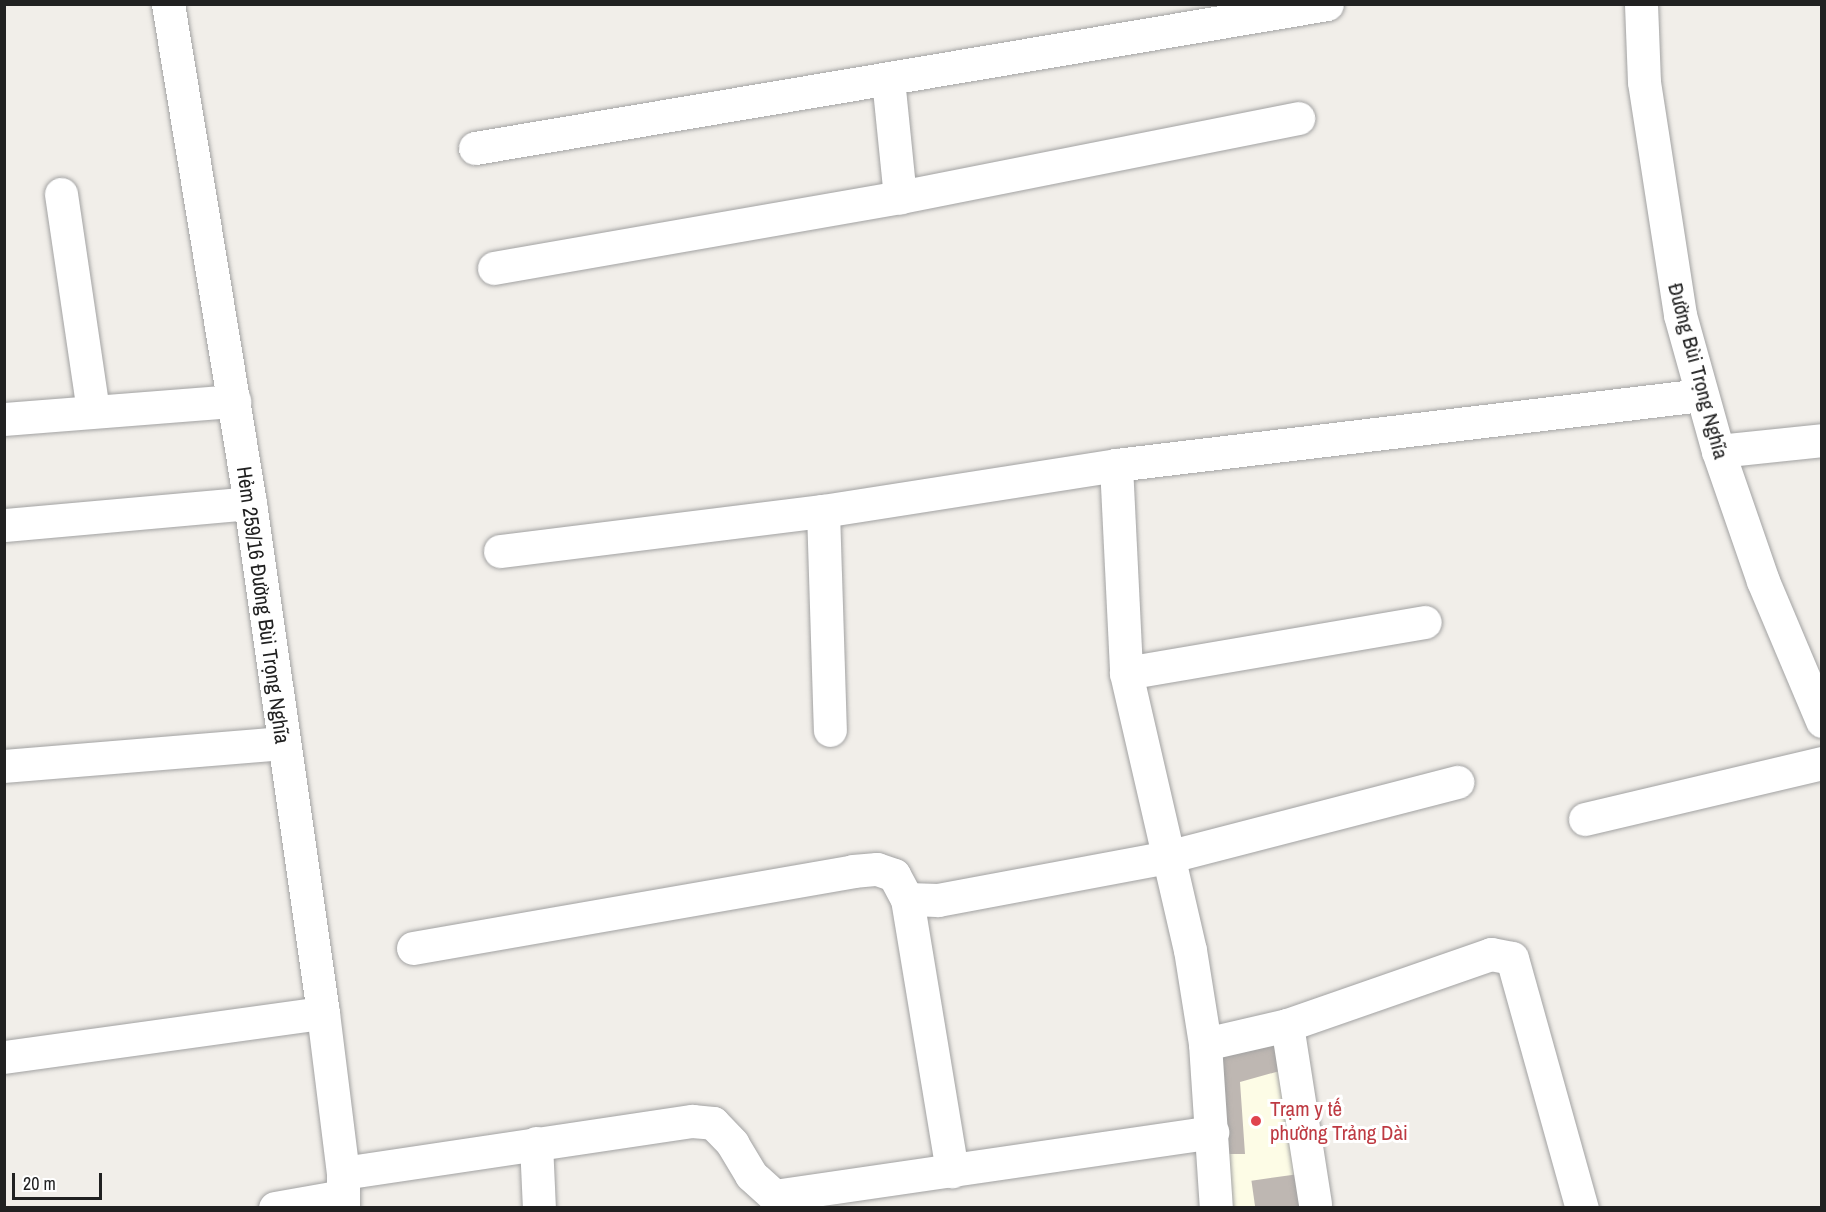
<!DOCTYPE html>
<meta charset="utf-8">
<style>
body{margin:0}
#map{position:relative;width:1826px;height:1212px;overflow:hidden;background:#f1eee9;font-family:"Archivo Narrow",sans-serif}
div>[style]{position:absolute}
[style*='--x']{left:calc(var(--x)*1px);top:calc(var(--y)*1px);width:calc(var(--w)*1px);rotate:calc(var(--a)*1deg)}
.education>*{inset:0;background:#fdfce6}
.building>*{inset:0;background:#beb7b2;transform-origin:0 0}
.roads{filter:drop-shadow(0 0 2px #a2a2a2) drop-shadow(0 0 2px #a2a2a2)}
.minor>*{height:33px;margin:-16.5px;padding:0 16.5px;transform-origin:16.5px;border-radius:16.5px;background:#fff}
.tertiary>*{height:33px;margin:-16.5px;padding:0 16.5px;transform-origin:16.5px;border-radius:16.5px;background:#fff}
.dots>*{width:16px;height:16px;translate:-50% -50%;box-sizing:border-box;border:3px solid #fff;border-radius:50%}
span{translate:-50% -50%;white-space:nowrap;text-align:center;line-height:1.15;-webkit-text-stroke:6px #fff;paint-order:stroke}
.street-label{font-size:21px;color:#212121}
.health-label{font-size:21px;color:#be3a42}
.left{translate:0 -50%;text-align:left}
.frame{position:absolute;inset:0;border:6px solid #212121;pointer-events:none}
.scale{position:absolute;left:12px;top:1173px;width:90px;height:27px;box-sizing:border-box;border:3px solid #212121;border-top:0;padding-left:8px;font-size:18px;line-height:21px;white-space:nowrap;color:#212121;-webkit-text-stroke:4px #fff;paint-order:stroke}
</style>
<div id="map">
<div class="education">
<i style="clip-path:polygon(1279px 1038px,1304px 1207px,1227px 1207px,1216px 1052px)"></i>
</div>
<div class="building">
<i style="clip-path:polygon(1279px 1038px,1283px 1070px,1240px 1082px,1245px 1154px,1224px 1154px,1216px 1052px)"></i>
<i style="left:1299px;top:1174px;width:34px;height:48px;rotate:82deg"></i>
</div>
<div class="roads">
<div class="minor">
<i style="--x:168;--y:4;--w:506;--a:80.67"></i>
<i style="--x:250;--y:503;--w:515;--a:81.85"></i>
<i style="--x:323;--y:1013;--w:161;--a:82.9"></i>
<i style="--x:343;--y:1173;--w:35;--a:90"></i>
<i style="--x:888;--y:79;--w:119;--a:84.2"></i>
<i style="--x:475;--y:148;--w:864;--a:-9.59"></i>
<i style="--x:61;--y:194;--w:218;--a:81.6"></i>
<i style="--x:494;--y:268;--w:412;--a:-9.9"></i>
<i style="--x:900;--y:197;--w:406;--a:-11.2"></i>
<i style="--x:4;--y:419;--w:231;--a:-4.5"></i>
<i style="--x:1718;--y:451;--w:105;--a:-6"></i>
<i style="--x:1116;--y:465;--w:208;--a:87.2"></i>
<i style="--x:1126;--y:673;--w:284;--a:77"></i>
<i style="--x:1190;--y:950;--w:95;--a:80.9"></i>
<i style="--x:1205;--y:1044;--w:164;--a:86.2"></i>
<i style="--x:823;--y:511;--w:219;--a:88.2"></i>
<i style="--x:4;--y:525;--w:247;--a:-5.1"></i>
<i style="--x:500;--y:551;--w:325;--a:-7.1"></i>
<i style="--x:823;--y:511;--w:297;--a:-8.9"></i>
<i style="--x:1116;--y:465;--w:589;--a:-6.82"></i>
<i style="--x:1126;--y:673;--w:303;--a:-9.7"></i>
<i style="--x:4;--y:766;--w:279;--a:-4.7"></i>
<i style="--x:1585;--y:819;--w:244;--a:-13.3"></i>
<i style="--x:907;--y:899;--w:276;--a:80.6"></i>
<i style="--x:413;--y:948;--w:447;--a:-9.9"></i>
<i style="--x:853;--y:871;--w:24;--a:-5"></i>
<i style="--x:877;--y:869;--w:18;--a:19"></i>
<i style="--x:894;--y:875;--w:27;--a:62"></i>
<i style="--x:907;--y:899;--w:31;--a:2"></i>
<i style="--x:938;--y:900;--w:233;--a:-10.6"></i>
<i style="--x:1167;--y:857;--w:300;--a:-14.5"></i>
<i style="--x:1287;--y:1025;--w:181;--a:81.1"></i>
<i style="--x:1205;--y:1044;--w:84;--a:-13"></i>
<i style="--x:1287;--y:1025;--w:216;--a:-19.2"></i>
<i style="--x:1491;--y:954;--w:21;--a:11"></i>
<i style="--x:1512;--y:958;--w:260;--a:74.4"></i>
<i style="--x:4;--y:1057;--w:322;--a:-7.9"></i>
<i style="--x:536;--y:1143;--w:65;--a:87.4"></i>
<i style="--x:343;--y:1173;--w:353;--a:-8.5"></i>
<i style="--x:692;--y:1121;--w:21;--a:5"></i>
<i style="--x:713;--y:1123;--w:28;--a:46"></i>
<i style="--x:732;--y:1143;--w:37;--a:59"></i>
<i style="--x:751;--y:1175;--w:31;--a:42"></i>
<i style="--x:774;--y:1196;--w:443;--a:-8.3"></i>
<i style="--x:275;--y:1208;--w:69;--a:-10"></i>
</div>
<div class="tertiary">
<i style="--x:1641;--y:4;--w:78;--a:87.8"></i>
<i style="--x:1644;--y:82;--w:236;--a:81.2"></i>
<i style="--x:1680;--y:315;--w:141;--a:74.4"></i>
<i style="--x:1718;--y:451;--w:138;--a:70.9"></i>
<i style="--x:1763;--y:581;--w:152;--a:67.1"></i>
</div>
</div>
<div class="dots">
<i style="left:1256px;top:1121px;background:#e0444e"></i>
</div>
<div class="street-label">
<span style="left:1698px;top:371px;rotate:75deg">Đường Bùi Trọng Nghĩa</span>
<span style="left:263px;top:605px;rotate:82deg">Hẻm 259/16 Đường Bùi Trọng Nghĩa</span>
</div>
<div class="health-label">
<span class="left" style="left:1270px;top:1121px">Trạm y tế<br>phường Trảng Dài</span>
</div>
<div class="frame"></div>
<div class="scale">20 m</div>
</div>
